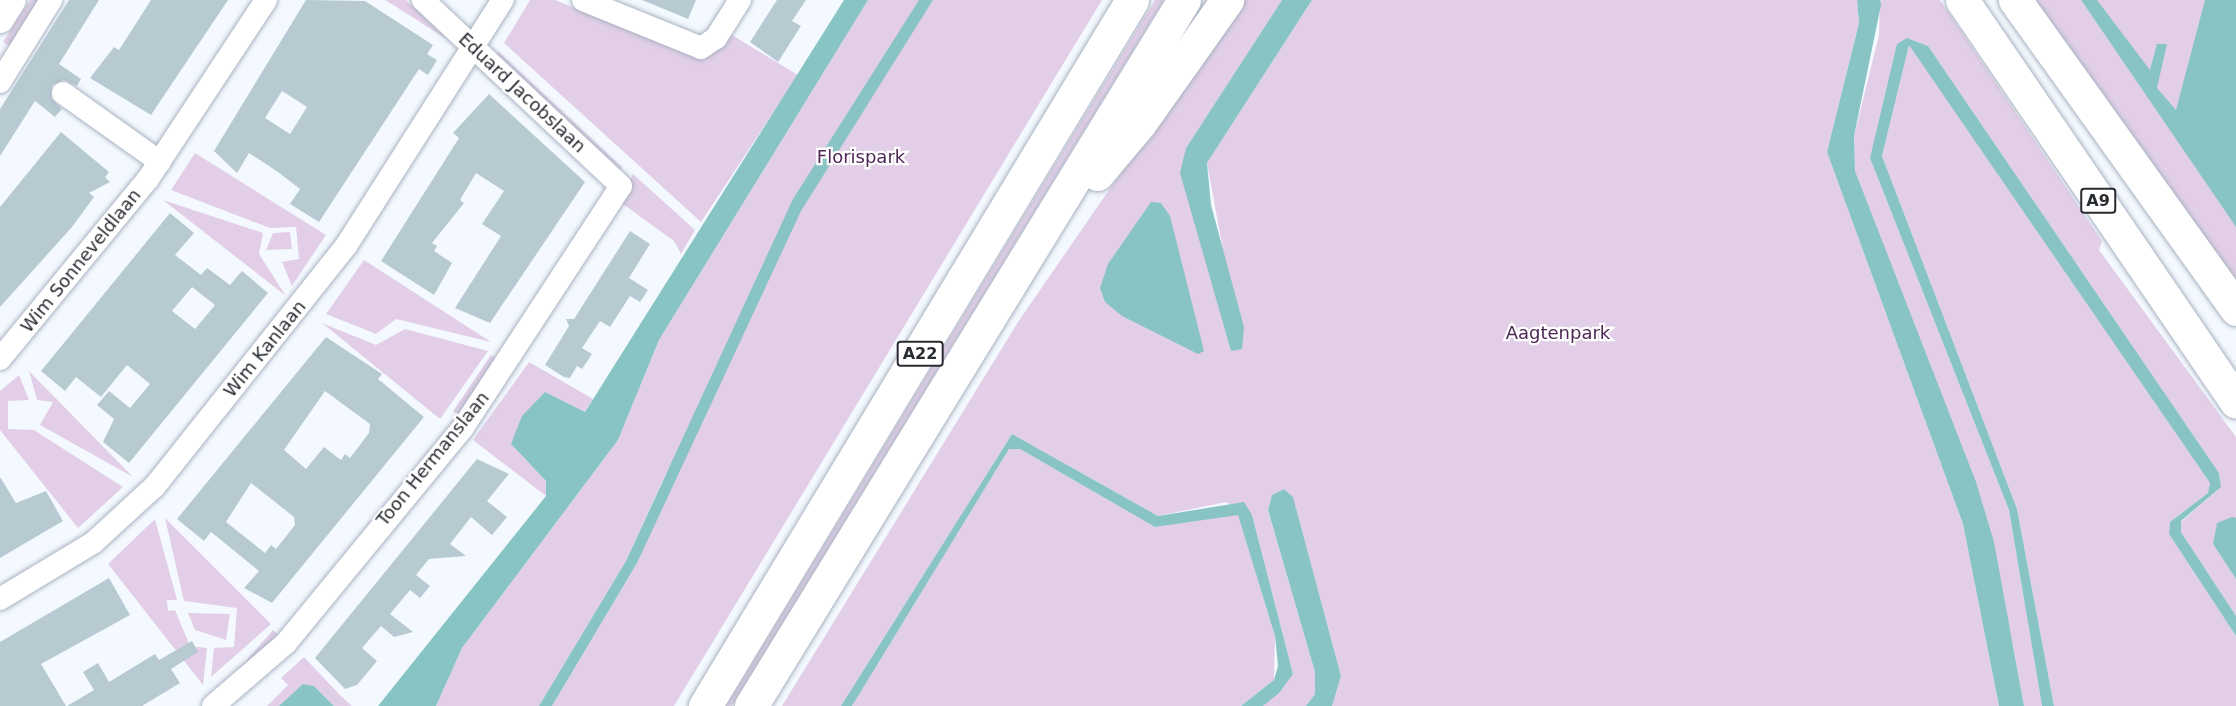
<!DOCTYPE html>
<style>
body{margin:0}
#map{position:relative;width:2236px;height:706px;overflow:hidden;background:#f4f9ff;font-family:"DejaVu Sans",sans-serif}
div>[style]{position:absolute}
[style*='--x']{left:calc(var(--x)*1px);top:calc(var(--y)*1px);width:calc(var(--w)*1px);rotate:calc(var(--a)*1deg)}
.green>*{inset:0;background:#e2cfe7;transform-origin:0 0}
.water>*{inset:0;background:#88c4c3}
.building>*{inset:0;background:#b7cad2}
.roads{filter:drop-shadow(0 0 2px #a9b3c2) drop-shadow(0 0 2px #a9b3c2)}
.minor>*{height:22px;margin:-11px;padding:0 11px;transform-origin:11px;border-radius:11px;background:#fff}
.major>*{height:28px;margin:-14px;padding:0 14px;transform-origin:14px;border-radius:14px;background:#fff}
.highway>*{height:33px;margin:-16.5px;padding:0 16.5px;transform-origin:16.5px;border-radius:16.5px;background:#fff}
span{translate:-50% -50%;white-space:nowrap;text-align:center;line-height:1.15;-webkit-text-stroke:4.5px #fff;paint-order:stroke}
.shield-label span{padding:2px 4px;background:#fff;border:2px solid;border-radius:4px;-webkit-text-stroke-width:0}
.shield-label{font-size:16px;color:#282c31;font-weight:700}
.street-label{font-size:18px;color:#282c31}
.park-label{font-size:18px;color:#4e2757}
</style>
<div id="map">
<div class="green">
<i style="clip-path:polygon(30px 0,42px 0,12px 48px,3px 42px)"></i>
<i style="clip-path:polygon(385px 0,406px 0,451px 42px,395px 6px)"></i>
<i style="clip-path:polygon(530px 0,555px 0,704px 60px,727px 32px,798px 75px,701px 222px,504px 43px)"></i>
<i style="clip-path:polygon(868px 0,1102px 0,674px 706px,552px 706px,637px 563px,667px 471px,626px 561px,539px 706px,436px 706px,462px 648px,618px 440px,659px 340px)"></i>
<i style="clip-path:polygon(1155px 0,1164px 0,732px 706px,726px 706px)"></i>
<i style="clip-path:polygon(1240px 0,1282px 0,1186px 148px,1194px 219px,1231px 350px,1228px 277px,1207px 163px,1312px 0,1857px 0,1859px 23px,1827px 152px,1963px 524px,1999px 706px,1332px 706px,1341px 676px,1293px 498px,1284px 489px,1272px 495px,1268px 511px,1315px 672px,1315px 694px,1306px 706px,1263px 706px,1293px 674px,1252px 515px,1226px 502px,1158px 516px,1012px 434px,841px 706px,782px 706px,1018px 322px)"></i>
<i style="clip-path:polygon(1880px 0,1940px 0,2102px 241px,2099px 250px,2236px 437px,2236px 518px,2213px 544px,2236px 579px,2236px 616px,2181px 532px,2181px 522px,2221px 487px,2219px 473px,1928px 46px,1907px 38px,1870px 158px,2009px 510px,2042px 706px,2024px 706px,2013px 644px,1855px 171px,1854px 136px,1879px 35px)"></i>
<i style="clip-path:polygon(2035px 0,2081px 0,2226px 212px,2157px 88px,2097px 0,2236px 0,2236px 282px)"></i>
<i style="clip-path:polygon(1909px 44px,2210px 483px,2208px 493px,2170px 522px,2169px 534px,2236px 636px,2236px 706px,2054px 706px,2017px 509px,1882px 156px)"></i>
<i style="clip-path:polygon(499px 52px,622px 167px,619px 171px,495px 53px)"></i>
<i style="clip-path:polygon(195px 153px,326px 235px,292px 286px,282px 262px,299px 259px,296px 227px,270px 228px,171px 190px)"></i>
<i style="clip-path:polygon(633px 174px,695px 230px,681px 254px,674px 241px,620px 202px)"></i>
<i style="clip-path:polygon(163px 200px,263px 233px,259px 254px,286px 296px)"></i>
<i style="clip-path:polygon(290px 232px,292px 249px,266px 250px,273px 233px)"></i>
<i style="clip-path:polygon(364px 260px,491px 342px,396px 319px,376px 334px,326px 314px)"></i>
<i style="clip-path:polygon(322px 323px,376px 345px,405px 329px,488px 351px,440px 419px)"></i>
<i style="left:491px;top:355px;width:11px;height:68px;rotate:34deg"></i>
<i style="clip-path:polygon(529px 362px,593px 399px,584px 413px,511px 444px,546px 481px,546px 496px,473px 440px)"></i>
<i style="clip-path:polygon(29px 371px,133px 477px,40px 425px,53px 402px,37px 400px)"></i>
<i style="clip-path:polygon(19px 375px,29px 400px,8px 401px,8px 429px,34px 430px,123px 487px,78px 528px,0 430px,0 391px)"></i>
<i style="clip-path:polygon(1009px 449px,1020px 449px,1155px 527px,1238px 514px,1275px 636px,1274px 680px,1241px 706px,852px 706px)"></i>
<i style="clip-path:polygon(165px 518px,271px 624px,211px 677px,214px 648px,234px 647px,237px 608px,184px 601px)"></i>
<i style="clip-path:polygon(155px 519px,177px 600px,167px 600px,168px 611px,175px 610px,190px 646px,207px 648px,203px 685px,108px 564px)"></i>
<i style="clip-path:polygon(188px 613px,230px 614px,226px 640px,195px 630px)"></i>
<i style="left:273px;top:630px;width:11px;height:79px;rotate:41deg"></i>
<i style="clip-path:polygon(304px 657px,339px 694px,352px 706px,334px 706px,314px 686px,304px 684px,279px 706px,267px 706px,288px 685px,281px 678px)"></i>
</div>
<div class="water">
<i style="clip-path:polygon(844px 0,868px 0,659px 340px,618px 440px,462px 648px,436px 706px,378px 706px,546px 496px,546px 481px,511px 444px,522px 416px,545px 392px,585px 412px)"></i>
<i style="clip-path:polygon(919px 0,933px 0,801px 211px,637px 563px,552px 706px,539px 706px,626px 561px,793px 199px)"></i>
<i style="clip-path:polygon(1282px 0,1312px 0,1207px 163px,1211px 205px,1244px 327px,1242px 349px,1231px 351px,1180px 173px,1186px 148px)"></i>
<i style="clip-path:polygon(1857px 0,1880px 0,1881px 5px,1854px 136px,1855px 171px,1976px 482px,1994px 542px,2024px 706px,1999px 706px,1963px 524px,1827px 152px,1859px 23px)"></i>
<i style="clip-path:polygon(2081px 0,2097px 0,2150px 70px,2157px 44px,2167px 44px,2157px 88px,2176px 110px,2205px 0,2236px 0,2236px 227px)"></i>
<i style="clip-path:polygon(1907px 38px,1928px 46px,2219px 473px,2221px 487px,2181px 521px,2181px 532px,2236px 616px,2236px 636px,2169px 534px,2170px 522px,2208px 493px,2210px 483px,1909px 45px,1882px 156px,2017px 509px,2054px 706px,2042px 706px,2009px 510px,1870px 158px,1897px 44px)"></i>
<i style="clip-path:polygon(1151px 202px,1161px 203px,1170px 216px,1202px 343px,1204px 351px,1198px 354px,1122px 316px,1105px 302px,1100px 288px,1108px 264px)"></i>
<i style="clip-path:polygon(1012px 434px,1158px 516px,1244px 502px,1252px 515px,1293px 674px,1279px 693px,1263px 706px,1241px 706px,1274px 680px,1278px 666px,1275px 636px,1238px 515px,1155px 527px,1020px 449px,1009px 449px,852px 706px,841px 706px)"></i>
<i style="clip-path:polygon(1284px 489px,1293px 497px,1341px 676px,1332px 706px,1306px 706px,1315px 694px,1315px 672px,1268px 510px,1272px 495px)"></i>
<i style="clip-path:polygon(2232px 517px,2236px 518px,2236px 579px,2213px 544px,2217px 523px)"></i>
<i style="clip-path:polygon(303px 684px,314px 686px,334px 706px,279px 706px)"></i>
</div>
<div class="building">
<i style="clip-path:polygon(69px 0,99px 0,59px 64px,81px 79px,77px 86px,64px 80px,52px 85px,51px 98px,62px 109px,55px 117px,35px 101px,0 156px,0 109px)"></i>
<i style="clip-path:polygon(151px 0,228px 0,151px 115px,90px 78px,114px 47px,119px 50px)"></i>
<i style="clip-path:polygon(evenodd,306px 0,365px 1px,433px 45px,427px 54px,437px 60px,428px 75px,419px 69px,319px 222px,290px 204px,300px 189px,278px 172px,249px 153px,237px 173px,214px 151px,306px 0,282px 91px,307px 107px,290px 134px,265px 118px,282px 91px)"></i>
<i style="clip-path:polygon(642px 0,696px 0,688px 19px)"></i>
<i style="clip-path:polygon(777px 0,806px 0,792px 21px,801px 26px,778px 62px,750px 42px)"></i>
<i style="clip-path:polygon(489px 94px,585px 182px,490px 323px,455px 308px,501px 236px,482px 224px,504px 191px,476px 173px,460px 200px,464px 203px,432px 243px,437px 246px,434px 251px,452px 263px,434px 295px,381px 261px,459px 138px,453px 133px)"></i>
<i style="clip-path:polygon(61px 132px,109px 172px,105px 177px,110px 182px,89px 193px,94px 197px,72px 227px,0 307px,0 207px)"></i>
<i style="clip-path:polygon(evenodd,170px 213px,194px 233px,175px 255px,201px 275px,207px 268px,230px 285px,242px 271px,268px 293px,129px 463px,103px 442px,114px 419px,97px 405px,109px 391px,130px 408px,150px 384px,127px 365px,101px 397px,76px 377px,65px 391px,41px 371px,170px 213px,192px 287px,215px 305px,195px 329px,172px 311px,192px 287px)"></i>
<i style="clip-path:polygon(630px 231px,650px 244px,629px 278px,648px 290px,640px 302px,630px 296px,610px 327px,600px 321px,582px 348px,592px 354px,582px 369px,577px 366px,570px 378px,564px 377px,545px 365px,569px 326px,566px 319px,574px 319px)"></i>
<i style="clip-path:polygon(evenodd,326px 337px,382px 374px,378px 379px,424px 417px,272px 603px,244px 588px,259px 571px,211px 532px,204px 541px,177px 519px,326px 337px,325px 391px,370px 424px,369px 433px,350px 458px,345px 454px,341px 460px,324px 447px,306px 469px,284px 450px,325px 391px,326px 337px,251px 483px,294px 517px,295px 525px,276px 549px,271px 545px,265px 553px,226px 522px,251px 483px)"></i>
<i style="clip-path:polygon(477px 459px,509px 474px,487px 501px,507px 517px,492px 535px,471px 517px,450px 544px,466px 556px,429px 559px,416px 575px,430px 586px,420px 598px,410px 590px,390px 614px,413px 632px,394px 637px,381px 626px,362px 648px,377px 661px,357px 685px,345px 689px,315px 658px)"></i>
<i style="clip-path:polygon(0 477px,16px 503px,46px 491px,63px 521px,0 558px)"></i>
<i style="clip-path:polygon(109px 578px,130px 615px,41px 664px,66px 706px,0 706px,0 642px)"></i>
<i style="clip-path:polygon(192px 641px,198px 652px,171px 669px,180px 683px,142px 706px,67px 706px,94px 690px,83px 672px,98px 663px,109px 682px,155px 654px,159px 660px)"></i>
</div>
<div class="roads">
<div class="minor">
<i style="--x:583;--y:0;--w:127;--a:22.1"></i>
<i style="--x:701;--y:48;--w:18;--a:-34"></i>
<i style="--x:716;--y:38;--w:45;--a:-57.7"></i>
<i style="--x:0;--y:82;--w:97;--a:-58.1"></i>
<i style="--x:63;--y:93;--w:119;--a:35.4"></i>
<i style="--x:0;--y:359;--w:233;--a:-50.6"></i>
<i style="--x:148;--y:179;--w:214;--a:-56.6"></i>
<i style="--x:0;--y:599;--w:109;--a:-31.1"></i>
<i style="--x:93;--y:543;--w:84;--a:-42.6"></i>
<i style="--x:155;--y:486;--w:307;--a:-51.5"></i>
<i style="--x:346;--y:246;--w:292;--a:-57.5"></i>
<i style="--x:213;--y:706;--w:96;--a:-40.8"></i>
<i style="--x:286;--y:643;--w:277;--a:-50.6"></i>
<i style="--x:462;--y:429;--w:290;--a:-56.8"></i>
<i style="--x:621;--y:186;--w:272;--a:-136.8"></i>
</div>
<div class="major">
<i style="--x:0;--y:19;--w:22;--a:-58"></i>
</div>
<div class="highway">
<i style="--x:1962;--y:0;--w:486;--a:55.7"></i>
<i style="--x:2015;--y:0;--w:380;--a:54.4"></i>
<i style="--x:1097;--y:174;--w:67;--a:-49.9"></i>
<i style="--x:1140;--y:123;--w:151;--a:-54.7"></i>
<i style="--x:705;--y:706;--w:825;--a:-58.83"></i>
<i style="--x:751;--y:706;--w:828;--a:-58.48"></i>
</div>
</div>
<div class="shield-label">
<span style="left:2098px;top:201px">A9</span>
<span style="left:920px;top:354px">A22</span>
</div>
<div class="street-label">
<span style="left:522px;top:93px;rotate:43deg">Eduard Jacobslaan</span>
<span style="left:81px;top:261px;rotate:-51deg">Wim Sonneveldlaan</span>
<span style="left:265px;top:349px;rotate:-51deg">Wim Kanlaan</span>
<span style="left:433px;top:459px;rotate:-51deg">Toon Hermanslaan</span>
</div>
<div class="park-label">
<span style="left:861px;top:157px">Florispark</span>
<span style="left:1558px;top:333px">Aagtenpark</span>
</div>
</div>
